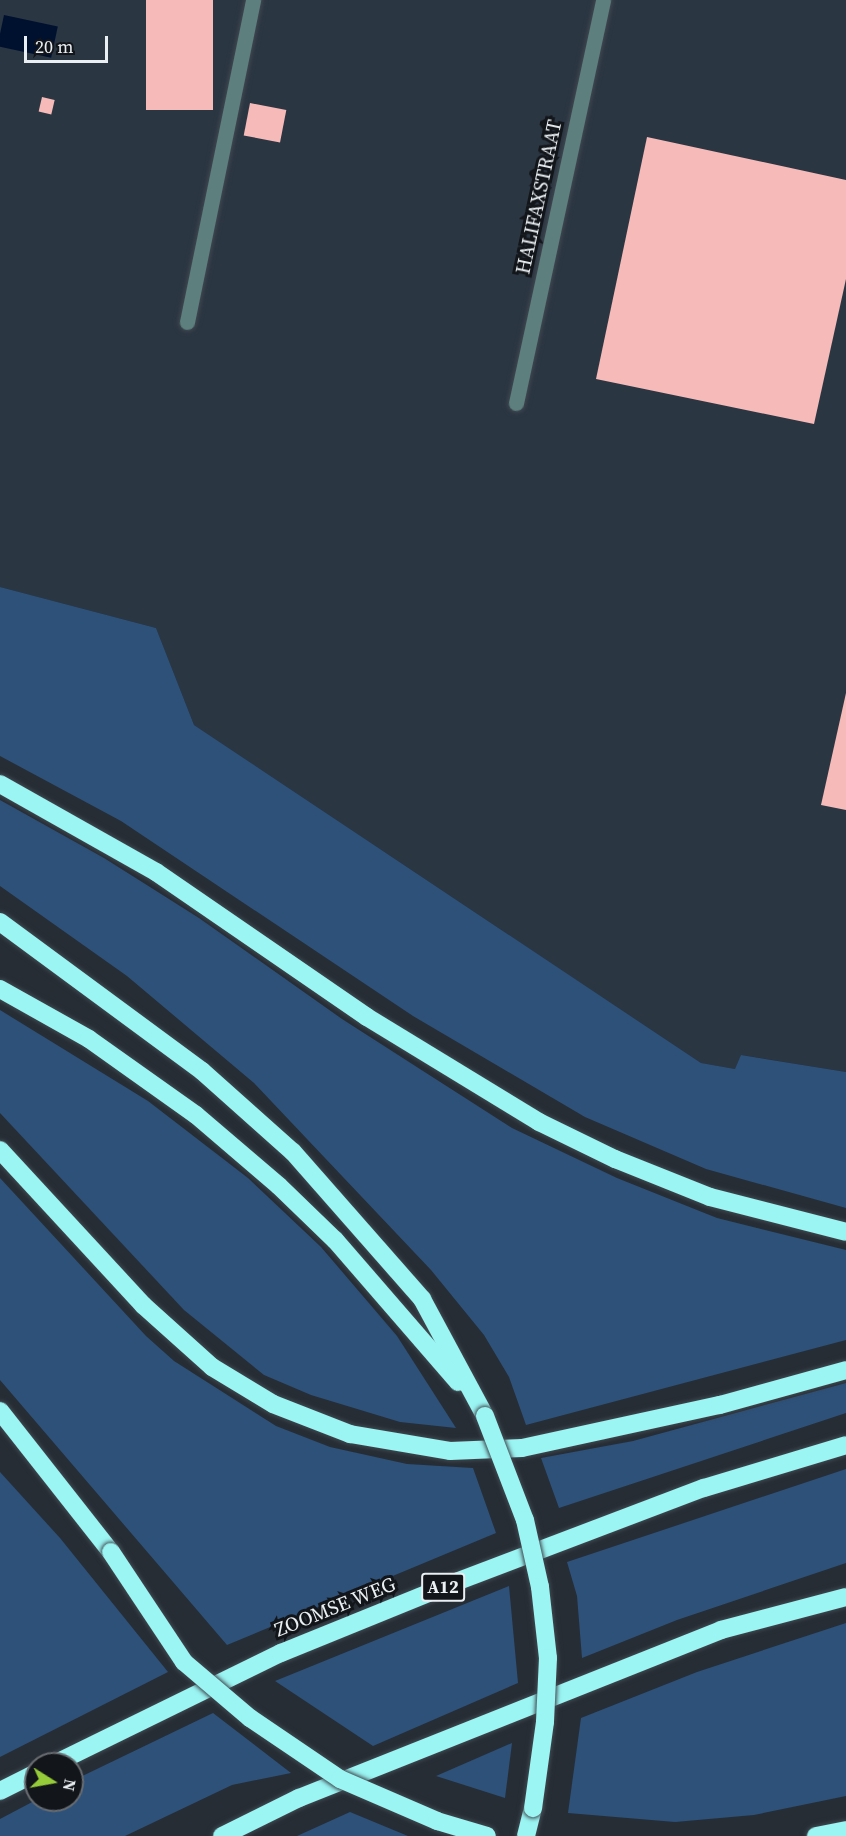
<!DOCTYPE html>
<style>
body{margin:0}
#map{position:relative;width:846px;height:1836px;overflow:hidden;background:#262d35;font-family:"Source Serif 4",serif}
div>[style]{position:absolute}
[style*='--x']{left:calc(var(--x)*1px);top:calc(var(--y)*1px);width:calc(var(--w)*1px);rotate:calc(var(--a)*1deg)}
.built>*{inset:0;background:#2b3643}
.green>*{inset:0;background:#2d5179}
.water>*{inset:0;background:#00112f;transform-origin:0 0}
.building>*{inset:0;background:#f6bab9;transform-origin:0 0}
.roads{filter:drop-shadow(0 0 2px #414850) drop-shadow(0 0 2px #414850)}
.minor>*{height:15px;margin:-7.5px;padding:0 7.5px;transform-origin:7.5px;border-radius:7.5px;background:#5d807f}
.highway>*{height:18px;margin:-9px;padding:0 9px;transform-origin:9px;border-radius:9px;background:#9af5f3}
.bridges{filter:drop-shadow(0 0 2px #414850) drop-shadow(0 0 2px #414850)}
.highway-bridge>*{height:18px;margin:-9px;padding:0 9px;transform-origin:9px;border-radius:9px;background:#9af5f3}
span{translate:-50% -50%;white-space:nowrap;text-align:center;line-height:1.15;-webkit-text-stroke:6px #121519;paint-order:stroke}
.shield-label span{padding:2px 4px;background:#121519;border:2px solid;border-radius:4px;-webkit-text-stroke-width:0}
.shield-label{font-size:18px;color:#eaeff4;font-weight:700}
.street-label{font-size:20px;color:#eaeff4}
.north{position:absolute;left:24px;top:1752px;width:60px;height:60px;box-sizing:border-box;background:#121519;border:2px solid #686c71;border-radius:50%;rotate:101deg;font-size:16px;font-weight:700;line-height:24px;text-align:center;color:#eaeff4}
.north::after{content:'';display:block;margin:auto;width:21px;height:27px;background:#96cc39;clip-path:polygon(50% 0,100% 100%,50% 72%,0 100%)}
.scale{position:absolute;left:24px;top:36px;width:84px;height:27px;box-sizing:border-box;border:3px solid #eaeff4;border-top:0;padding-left:8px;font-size:18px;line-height:21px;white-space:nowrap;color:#eaeff4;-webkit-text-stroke:4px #121519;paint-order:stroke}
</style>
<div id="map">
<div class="built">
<i style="clip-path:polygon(0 0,846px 0,846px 1072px,742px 1055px,735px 1069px,701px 1063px,194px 725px,156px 628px,0 587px)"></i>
</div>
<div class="green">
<i style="clip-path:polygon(0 587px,156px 628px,194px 725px,701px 1063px,735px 1069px,741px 1055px,846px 1072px,846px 1208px,706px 1169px,585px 1117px,413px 1016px,121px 821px,0 756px)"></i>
<i style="clip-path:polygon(0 800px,104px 858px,199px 918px,342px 1019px,512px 1128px,617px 1178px,717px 1218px,846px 1250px,846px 1340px,526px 1425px,509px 1377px,484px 1335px,431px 1270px,254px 1083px,127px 976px,0 886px)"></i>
<i style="clip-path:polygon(0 1010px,148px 1101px,248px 1178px,321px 1247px,397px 1336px,456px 1428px,400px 1422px,311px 1395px,264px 1375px,184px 1310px,0 1113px)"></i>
<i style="clip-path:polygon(0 1178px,146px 1336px,174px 1361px,276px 1426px,330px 1447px,407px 1464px,473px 1468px,496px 1533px,227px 1645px,0 1380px)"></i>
<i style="clip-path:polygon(846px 1383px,846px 1413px,559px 1508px,541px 1458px,633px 1441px)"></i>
<i style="clip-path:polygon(846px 1469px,846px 1563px,677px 1620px,582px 1658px,577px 1596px,567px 1562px)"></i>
<i style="clip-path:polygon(0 1472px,60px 1538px,168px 1672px,0 1757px)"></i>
<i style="clip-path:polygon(509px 1586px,518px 1683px,373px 1746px,275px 1681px)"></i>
<i style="clip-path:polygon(846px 1623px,846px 1796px,754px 1815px,675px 1822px,568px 1813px,581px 1718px,697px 1672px)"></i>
<i style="clip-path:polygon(213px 1713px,291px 1773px,232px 1785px,125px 1836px,0 1836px,0 1819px,36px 1800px,72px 1800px,72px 1781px)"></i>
<i style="clip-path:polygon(512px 1743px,505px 1798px,436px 1776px)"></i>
<i style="clip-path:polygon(350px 1812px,408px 1836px,297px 1836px)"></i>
</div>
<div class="water">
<i style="left:4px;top:15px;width:55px;height:32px;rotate:12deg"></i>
</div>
<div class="building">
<i style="left:146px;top:0;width:67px;height:110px"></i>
<i style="left:42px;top:97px;width:13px;height:15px;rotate:13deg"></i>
<i style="left:250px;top:103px;width:37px;height:33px;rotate:11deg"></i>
<i style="clip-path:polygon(647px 137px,846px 180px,846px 279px,814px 424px,596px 379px)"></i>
<i style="clip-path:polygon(846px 693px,846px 810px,821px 805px)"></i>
</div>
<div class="roads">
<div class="minor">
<i style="--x:187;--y:322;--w:329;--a:-78.4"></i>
<i style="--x:516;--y:403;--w:412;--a:-77.8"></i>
</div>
<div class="highway">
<i style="--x:0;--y:784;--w:179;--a:29.4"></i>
<i style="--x:156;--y:872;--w:256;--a:34.5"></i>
<i style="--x:367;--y:1017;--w:202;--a:31.4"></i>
<i style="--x:539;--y:1122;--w:85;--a:26"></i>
<i style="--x:615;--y:1159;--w:102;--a:21.8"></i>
<i style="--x:710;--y:1197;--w:140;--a:14.4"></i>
<i style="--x:0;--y:922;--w:251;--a:36.4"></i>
<i style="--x:202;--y:1071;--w:122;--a:41.7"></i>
<i style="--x:293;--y:1152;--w:196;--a:48.7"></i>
<i style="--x:422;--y:1299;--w:133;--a:61.7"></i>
<i style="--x:0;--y:989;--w:102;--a:29.3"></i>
<i style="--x:89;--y:1039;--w:131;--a:35.4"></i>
<i style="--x:196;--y:1115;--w:109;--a:40.5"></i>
<i style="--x:279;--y:1186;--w:78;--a:44"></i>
<i style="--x:335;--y:1240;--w:188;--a:49.1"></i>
<i style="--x:0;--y:1150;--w:211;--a:47.3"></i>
<i style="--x:143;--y:1305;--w:93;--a:41.9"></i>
<i style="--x:212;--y:1367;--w:71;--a:31.2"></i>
<i style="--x:273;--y:1404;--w:83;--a:21.3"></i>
<i style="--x:350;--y:1434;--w:101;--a:9.6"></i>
<i style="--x:450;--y:1451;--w:72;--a:-2.4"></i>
<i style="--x:522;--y:1448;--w:203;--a:-12.3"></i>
<i style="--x:720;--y:1405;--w:131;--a:-15.5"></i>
<i style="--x:0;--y:1411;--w:179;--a:51.8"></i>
<i style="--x:54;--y:1764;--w:253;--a:-26.1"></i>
<i style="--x:281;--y:1653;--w:189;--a:-22.1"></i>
<i style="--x:456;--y:1582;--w:265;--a:-20.8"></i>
<i style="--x:704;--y:1488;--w:148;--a:-16.8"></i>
<i style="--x:0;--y:1791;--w:40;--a:-26.6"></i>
<i style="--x:222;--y:1836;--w:86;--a:-26.3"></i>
<i style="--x:299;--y:1798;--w:454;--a:-21.7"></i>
<i style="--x:721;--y:1630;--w:129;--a:-14.8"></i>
<i style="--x:526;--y:1836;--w:29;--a:-76"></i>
<i style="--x:816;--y:1836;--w:31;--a:-11"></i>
</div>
</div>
<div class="bridges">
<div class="highway-bridge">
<i style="--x:485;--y:1416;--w:111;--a:69"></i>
<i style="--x:525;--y:1520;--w:69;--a:77.4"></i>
<i style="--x:540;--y:1587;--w:71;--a:83.6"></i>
<i style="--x:548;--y:1658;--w:64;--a:92.7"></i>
<i style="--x:545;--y:1722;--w:87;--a:97.9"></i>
<i style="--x:111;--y:1552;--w:132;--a:56.4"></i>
<i style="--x:184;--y:1662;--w:87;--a:40.3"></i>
<i style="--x:250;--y:1718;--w:109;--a:34.1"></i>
<i style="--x:340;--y:1779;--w:106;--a:23.4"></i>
<i style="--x:437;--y:1821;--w:52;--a:16.7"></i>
</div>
</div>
<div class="shield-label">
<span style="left:443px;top:1587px">A12</span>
</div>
<div class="street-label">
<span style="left:539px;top:197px;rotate:-78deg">HALIFAXSTRAAT</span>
<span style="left:335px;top:1607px;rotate:-22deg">ZOOMSE WEG</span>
</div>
<div class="north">N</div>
<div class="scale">20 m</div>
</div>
